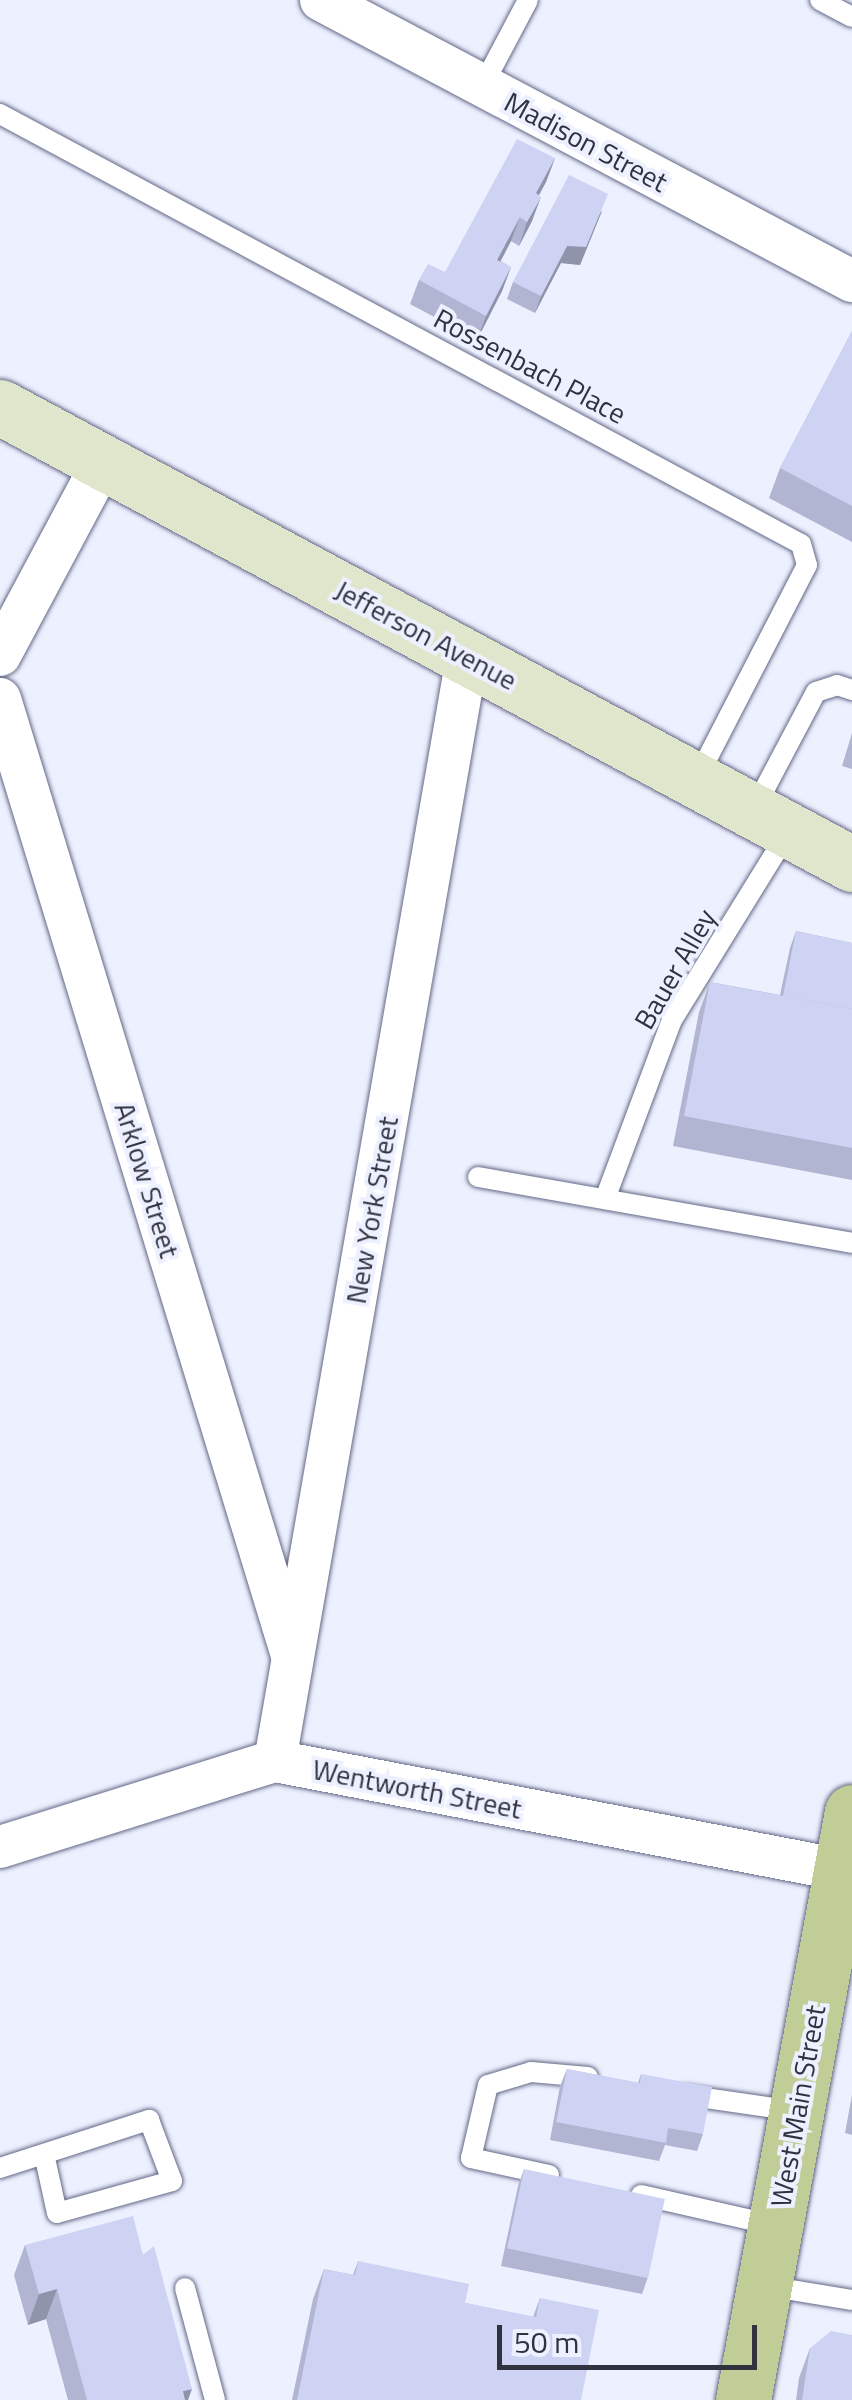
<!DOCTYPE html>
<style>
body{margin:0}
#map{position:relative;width:852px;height:2400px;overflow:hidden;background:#edf0fe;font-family:"Titillium Web",sans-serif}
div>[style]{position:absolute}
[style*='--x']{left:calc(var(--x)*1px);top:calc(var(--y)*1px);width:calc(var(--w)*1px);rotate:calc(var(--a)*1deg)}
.roads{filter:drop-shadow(0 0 2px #636887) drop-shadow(0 0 2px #636887)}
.service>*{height:20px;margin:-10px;padding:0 10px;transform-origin:10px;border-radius:10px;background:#fff}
.minor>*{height:42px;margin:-21px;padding:0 21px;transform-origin:21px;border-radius:21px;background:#fff}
.secondary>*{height:55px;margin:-27.5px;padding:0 27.5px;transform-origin:27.5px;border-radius:27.5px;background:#e0e6cb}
.primary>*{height:55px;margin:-27.5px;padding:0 27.5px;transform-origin:27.5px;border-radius:27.5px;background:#c0cd97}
.wall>*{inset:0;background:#b1b5d2}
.shaded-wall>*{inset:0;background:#9094ab}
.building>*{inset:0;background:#ced3f4;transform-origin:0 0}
span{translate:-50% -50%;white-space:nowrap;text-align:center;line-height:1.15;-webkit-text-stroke:8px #edf0fe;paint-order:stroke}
.street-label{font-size:28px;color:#303240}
.scale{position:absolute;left:497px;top:2325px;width:260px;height:45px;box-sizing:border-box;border:5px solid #303240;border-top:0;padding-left:12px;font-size:30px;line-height:35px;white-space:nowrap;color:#303240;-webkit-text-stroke:8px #edf0fe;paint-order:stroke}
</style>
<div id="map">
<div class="roads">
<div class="service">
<i style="--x:820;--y:0;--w:36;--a:28"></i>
<i style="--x:482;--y:87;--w:98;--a:-62.1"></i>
<i style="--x:0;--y:114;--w:909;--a:28.23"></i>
<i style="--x:801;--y:544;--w:22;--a:74"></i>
<i style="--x:807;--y:565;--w:242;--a:117.3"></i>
<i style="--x:754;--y:809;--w:132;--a:-62.1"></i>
<i style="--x:816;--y:692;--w:22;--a:-18"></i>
<i style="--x:837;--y:685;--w:16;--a:18"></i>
<i style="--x:478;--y:1177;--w:380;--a:10"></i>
<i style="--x:605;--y:1199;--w:191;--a:-69.5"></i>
<i style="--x:672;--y:1020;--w:221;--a:-58.3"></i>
<i style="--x:685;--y:2095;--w:111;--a:8.3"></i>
<i style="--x:0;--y:2168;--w:157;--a:-17.9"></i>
<i style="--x:149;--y:2120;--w:65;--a:69.3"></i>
<i style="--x:172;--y:2181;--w:119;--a:164.5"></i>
<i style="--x:57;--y:2213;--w:60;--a:-102.4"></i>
<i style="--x:549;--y:2175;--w:80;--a:-167.7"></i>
<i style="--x:471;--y:2158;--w:75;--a:-76.9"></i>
<i style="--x:488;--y:2085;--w:45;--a:-16.8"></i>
<i style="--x:531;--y:2072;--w:57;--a:5"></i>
<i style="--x:641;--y:2195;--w:135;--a:12.8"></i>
<i style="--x:767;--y:2286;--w:86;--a:9.4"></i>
<i style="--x:185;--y:2288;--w:116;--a:75"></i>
</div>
<div class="minor">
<i style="--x:321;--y:0;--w:601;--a:27.89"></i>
<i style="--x:0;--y:655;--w:219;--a:-61.9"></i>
<i style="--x:0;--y:699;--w:1000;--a:73.02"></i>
<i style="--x:275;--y:1761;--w:1121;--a:-80.13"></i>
<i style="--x:0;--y:1847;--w:288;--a:-17.4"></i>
<i style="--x:275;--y:1761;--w:577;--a:10.88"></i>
</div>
<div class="secondary">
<i style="--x:0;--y:407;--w:967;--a:28.21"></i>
</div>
<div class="primary">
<i style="--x:743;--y:2400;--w:598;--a:-79.5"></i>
</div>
</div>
<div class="wall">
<i style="clip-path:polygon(555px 158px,546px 182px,539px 195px,532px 221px,519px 246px,511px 241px,500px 261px,511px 267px,502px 291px,477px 340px,410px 304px,419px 280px,445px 272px)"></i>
<i style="clip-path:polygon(602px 211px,580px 265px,561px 263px,535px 313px,507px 299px,513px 282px)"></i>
<i style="clip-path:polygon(852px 331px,852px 542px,769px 498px,780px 468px)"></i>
<i style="clip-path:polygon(852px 733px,852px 769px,842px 766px)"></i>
<i style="clip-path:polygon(796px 931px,852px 943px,852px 1180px,673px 1146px,699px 1012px,710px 982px,780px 995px,790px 948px)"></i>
<i style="clip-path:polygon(567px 2069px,638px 2083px,641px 2074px,703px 2134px,697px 2151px,665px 2145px,659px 2161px,550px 2140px,560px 2086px)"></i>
<i style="clip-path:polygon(852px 2095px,852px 2135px,845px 2133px)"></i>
<i style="clip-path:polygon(524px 2169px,648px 2277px,642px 2294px,501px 2266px,518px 2186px)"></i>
<i style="clip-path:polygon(25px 2245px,143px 2255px,188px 2400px,68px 2400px,46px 2319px,28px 2325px,14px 2275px)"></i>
<i style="clip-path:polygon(358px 2261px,465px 2303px,533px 2317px,540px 2298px,581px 2400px,292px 2400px,313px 2299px,324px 2269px,353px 2275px)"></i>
<i style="clip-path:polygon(810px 2348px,852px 2400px,796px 2400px,799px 2378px)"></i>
</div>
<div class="shaded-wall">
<i style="clip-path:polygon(555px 158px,546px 182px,527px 217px,536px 193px)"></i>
<i style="clip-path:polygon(541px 197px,532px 221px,519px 246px,527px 222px)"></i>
<i style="clip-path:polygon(602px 211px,580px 265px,561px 263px,535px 313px,541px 296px,567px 246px)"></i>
<i style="clip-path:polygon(520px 217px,511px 241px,489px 284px,497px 260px)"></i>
<i style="clip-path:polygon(511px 267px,502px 291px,477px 340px,486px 316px)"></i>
<i style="clip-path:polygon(57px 2289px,46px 2319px,28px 2325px,39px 2294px)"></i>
<i style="clip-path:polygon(192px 2389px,188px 2400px,180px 2400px,183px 2391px)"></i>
</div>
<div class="building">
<i style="clip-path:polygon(517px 139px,555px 158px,536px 193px,541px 197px,527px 222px,520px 217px,497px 260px,511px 267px,486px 316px,419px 280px,428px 264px,445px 272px)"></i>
<i style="clip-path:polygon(569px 175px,608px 194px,586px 247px,567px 246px,541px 296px,513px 282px)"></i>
<i style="clip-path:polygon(852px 331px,852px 506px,780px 468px)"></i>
<i style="clip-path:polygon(796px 931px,852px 943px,852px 1009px,783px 996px)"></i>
<i style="clip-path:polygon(710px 982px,852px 1009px,852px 1148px,684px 1116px)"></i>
<i style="clip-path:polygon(567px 2069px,640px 2083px,641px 2074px,712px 2087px,703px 2134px,668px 2128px,666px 2143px,556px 2122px)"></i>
<i style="left:524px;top:2169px;width:144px;height:81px;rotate:12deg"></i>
<i style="clip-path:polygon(133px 2216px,143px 2255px,154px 2246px,192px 2389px,183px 2391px,185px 2400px,87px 2400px,57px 2289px,39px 2294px,25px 2245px)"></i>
<i style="clip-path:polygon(358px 2261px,469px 2284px,465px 2303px,536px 2317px,540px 2298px,599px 2310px,581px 2400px,297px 2400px,324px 2269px,355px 2275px)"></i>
<i style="clip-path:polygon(831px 2331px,852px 2335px,852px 2400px,802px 2400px,810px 2348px)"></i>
</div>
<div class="street-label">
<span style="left:586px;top:142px;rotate:28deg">Madison Street</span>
<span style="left:530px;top:366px;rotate:28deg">Rossenbach Place</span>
<span style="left:426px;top:635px;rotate:28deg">Jefferson Avenue</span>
<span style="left:675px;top:969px;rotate:-60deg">Bauer Alley</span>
<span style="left:147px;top:1180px;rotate:73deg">Arklow Street</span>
<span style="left:372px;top:1210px;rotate:-80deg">New York Street</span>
<span style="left:417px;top:1789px;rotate:11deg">Wentworth Street</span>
<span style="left:798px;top:2106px;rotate:-80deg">West Main Street</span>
</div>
<div class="scale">50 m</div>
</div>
